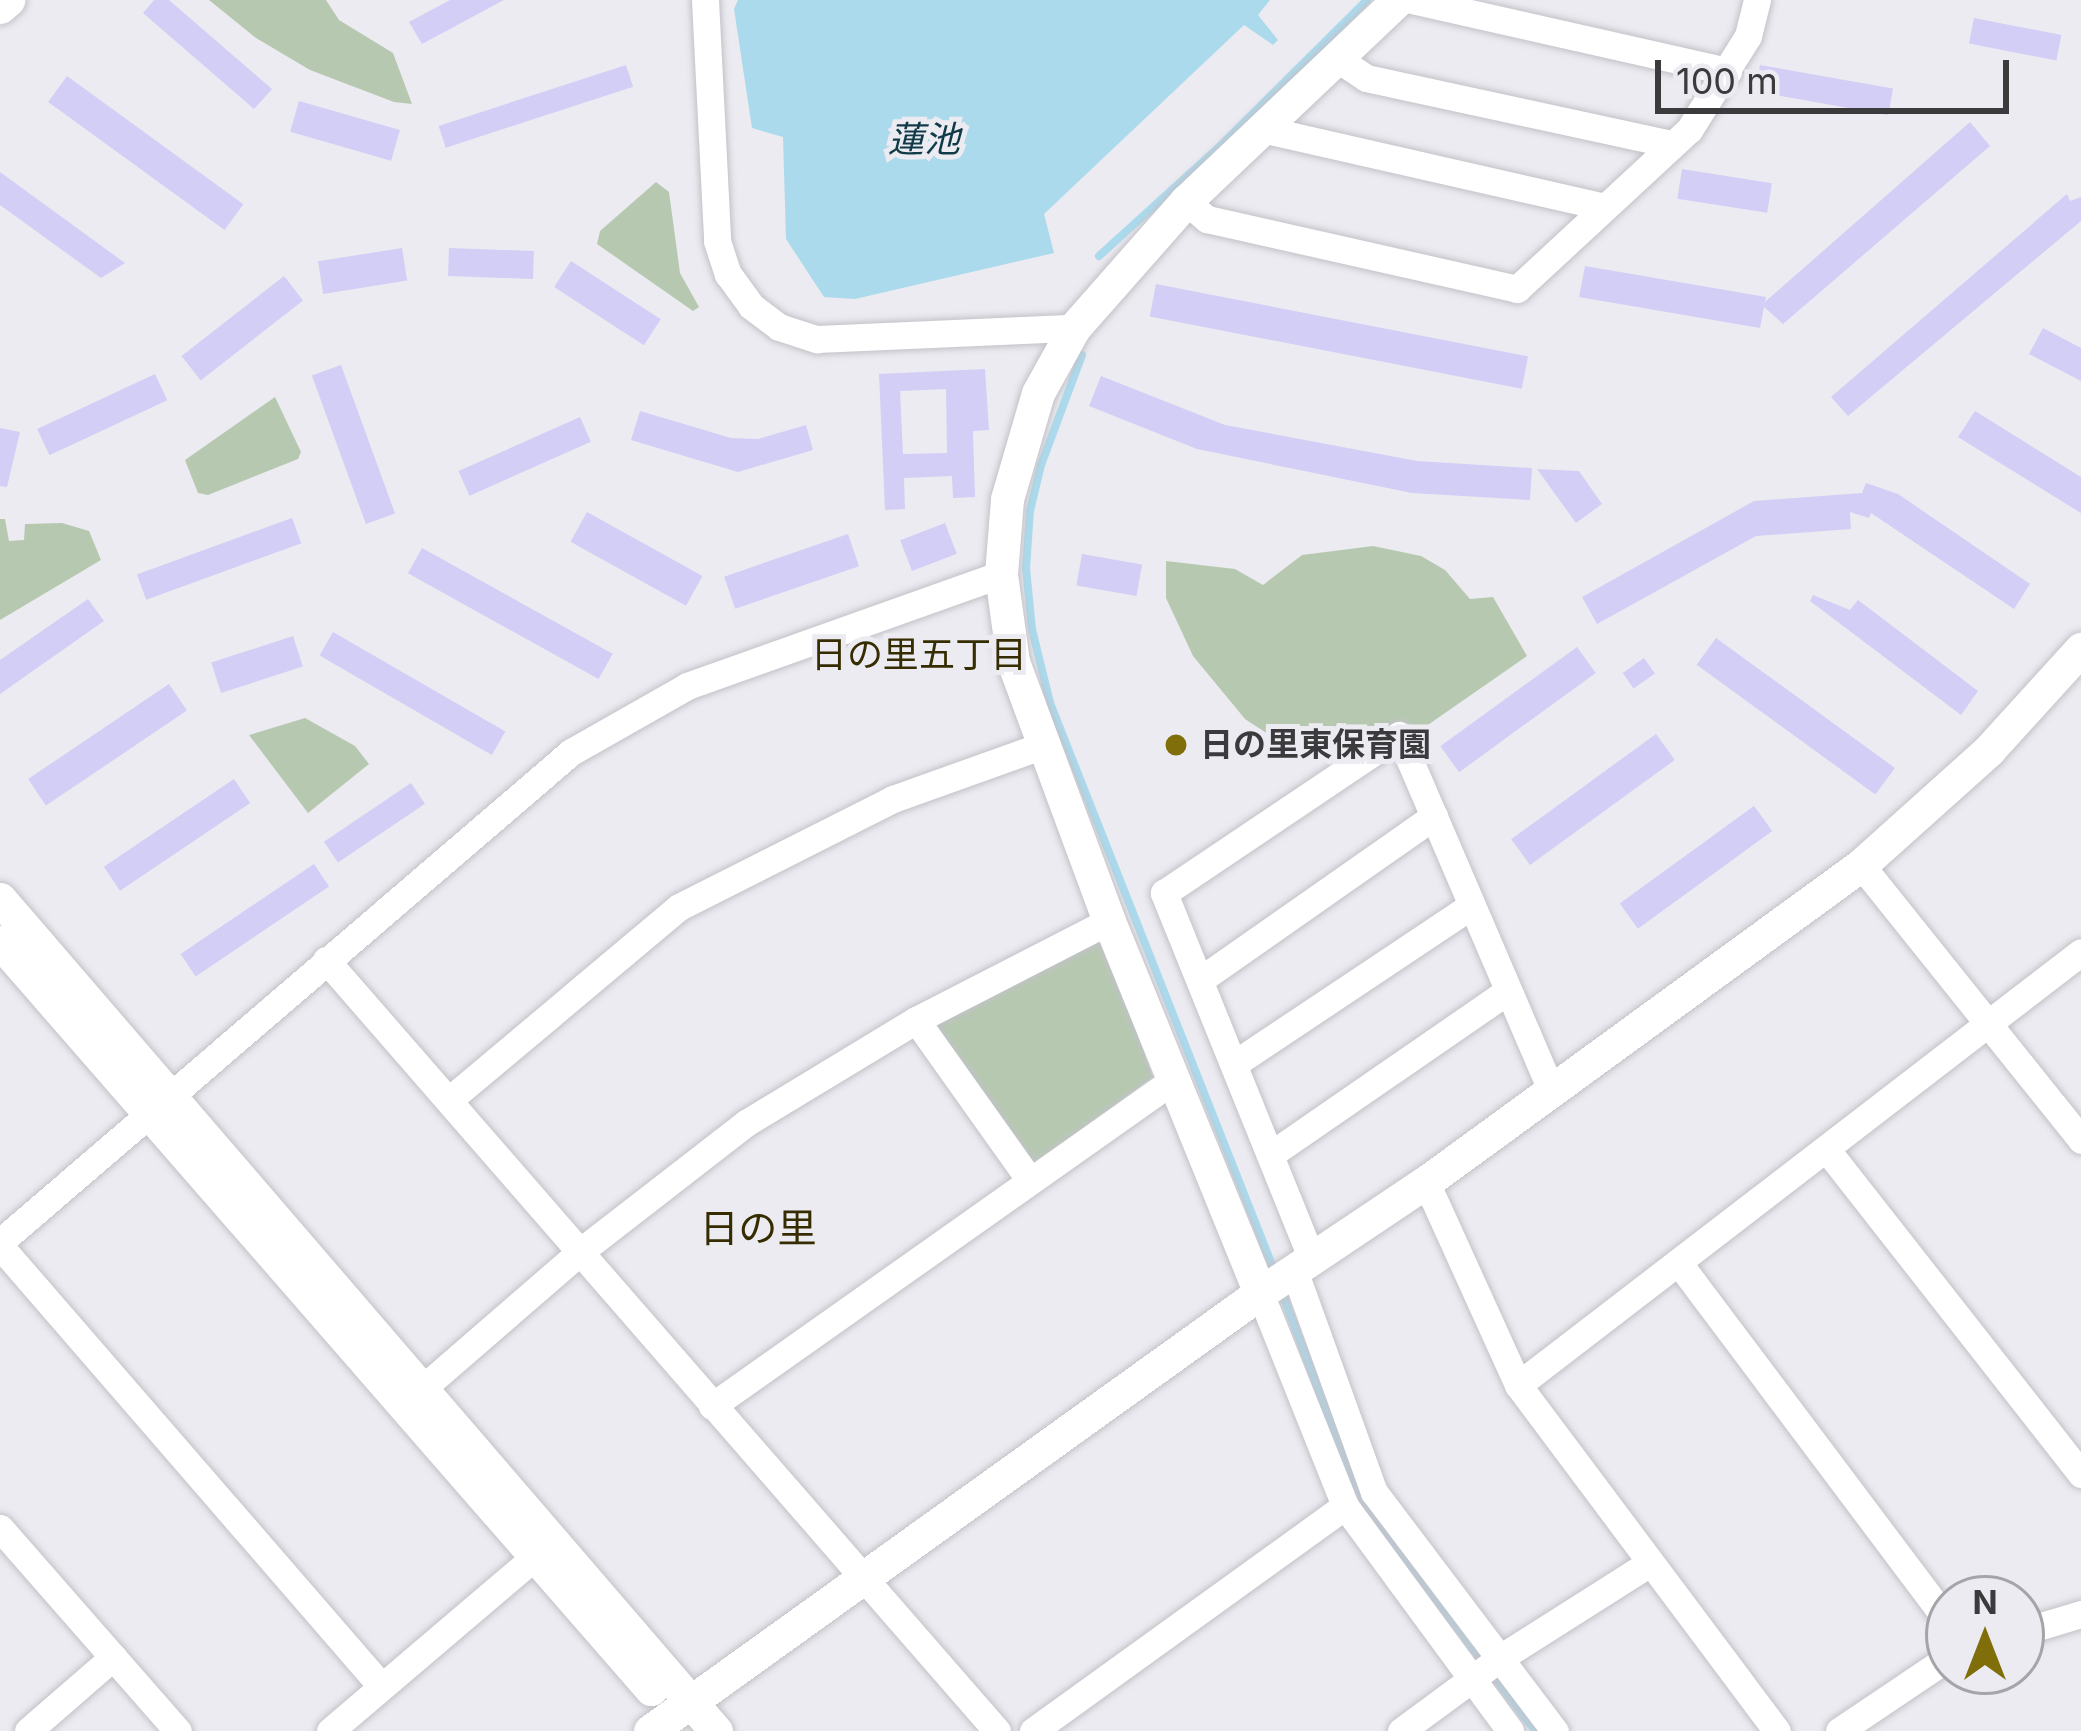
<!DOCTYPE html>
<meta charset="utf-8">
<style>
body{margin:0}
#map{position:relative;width:2081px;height:1731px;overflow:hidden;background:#ecebf1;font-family:Inter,"Noto Sans JP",sans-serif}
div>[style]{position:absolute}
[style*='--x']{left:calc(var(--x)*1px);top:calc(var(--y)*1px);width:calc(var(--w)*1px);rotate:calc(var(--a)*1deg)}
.green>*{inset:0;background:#b6c9b0}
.water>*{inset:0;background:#abdaed}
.stream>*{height:8px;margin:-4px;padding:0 4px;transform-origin:4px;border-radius:4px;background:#abdaed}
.building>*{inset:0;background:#d2cef6;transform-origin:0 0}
.roads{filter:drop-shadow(0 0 3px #c2c2c8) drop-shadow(0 0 3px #c2c2c8)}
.minor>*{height:27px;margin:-13.5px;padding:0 13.5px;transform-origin:13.5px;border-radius:13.5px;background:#fff}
.tertiary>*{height:33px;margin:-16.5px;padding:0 16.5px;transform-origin:16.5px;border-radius:16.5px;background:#fff}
.dots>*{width:33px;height:33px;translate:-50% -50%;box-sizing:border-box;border:6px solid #ecebf1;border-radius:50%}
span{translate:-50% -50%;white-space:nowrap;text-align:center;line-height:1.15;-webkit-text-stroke:10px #ecebf1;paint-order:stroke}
.poi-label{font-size:33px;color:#3b3a3d;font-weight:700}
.left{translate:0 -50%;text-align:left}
.water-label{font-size:36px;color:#103a48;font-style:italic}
.neighbourhood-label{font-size:36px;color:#352c01}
.quarter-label{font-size:39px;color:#352c01}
.north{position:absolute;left:1925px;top:1575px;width:120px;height:120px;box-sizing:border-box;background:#ecebf1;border:3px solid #a5a4a9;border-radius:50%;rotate:0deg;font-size:33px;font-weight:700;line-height:48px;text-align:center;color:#3b3a3d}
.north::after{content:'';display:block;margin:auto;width:42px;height:54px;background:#806e0a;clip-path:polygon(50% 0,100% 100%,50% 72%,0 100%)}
.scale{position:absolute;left:1655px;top:60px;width:354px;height:54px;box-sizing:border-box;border:6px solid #3b3a3d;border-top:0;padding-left:15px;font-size:36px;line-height:42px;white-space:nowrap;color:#3b3a3d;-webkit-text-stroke:9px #ecebf1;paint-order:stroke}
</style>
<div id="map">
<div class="green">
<i style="clip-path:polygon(209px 0,326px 0,339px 20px,393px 53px,412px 104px,394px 102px,310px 70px,256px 38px)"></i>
<i style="clip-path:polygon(656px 182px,669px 192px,680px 273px,699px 307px,693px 311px,597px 244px,600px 231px)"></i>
<i style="clip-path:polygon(275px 397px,301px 452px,298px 459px,208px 495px,198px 493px,185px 460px)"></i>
<i style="clip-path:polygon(0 519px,5px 519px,9px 541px,24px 540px,25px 524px,62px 523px,89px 531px,101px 560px,0 620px)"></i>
<i style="clip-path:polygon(1373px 546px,1421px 556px,1445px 570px,1470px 599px,1493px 597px,1527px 656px,1422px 729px,1400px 721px,1346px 757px,1338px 748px,1320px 758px,1303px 757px,1245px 719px,1193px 656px,1166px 598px,1166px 561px,1235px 569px,1263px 585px,1302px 555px)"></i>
<i style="clip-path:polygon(305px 718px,355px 746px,369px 764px,308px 813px,249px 735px)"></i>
<i style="clip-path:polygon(1091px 940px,1104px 942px,1153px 1077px,1037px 1162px,1026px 1163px,935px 1036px,936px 1023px)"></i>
</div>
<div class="water">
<i style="clip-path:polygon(738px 0,1270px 0,1258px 15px,1278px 40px,1273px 45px,1244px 25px,1044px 214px,1054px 253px,855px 299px,824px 297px,786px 239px,783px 137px,752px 128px,734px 9px)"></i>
</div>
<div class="stream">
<i style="--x:1099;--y:256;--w:159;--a:-42.2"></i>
<i style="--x:1217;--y:149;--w:211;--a:-44.8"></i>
<i style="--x:1082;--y:355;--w:117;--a:110.4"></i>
<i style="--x:1041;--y:465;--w:47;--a:103.4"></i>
<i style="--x:1030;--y:511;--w:57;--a:94"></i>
<i style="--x:1026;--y:568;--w:61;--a:84.4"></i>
<i style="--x:1032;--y:629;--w:76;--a:76.3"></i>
<i style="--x:1050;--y:703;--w:610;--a:68.44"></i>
<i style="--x:1281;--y:1290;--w:219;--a:69.4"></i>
<i style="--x:1358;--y:1495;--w:295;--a:53.1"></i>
</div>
<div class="building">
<i style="clip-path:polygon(154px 0,169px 0,272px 89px,254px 109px,143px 13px)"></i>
<i style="clip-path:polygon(450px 0,504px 0,422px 44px,409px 22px)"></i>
<i style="left:1974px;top:18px;width:89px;height:26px;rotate:11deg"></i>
<i style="left:626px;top:65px;width:23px;height:197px;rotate:72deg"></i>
<i style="left:1760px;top:65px;width:135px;height:27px;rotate:10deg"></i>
<i style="left:67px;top:76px;width:218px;height:32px;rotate:36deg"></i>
<i style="left:299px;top:101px;width:105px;height:32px;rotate:16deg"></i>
<i style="clip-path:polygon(1970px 122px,1990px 146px,1783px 324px,1764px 307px,1760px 328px,1579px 297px,1585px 266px,1766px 297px,1765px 302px)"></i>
<i style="left:1682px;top:169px;width:91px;height:30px;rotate:9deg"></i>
<i style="clip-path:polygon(0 172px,125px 263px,101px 278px,0 205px)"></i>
<i style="clip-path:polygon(2067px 194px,2070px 201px,2081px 197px,2081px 221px,1848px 416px,1831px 397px)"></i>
<i style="left:402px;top:248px;width:33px;height:85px;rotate:81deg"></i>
<i style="left:449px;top:248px;width:85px;height:28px;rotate:2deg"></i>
<i style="left:571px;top:261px;width:107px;height:31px;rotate:33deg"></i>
<i style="left:284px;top:276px;width:31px;height:130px;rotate:52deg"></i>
<i style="left:1156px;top:284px;width:379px;height:33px;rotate:11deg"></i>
<i style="clip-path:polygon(2043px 328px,2081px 348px,2081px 381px,2029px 354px)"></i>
<i style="left:341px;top:365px;width:158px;height:31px;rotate:70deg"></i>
<i style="clip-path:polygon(evenodd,985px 369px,989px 430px,973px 431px,975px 497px,953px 498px,952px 476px,904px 478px,905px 509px,885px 510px,879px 374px,985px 369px,946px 389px,947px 453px,903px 454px,900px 391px,946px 389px)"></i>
<i style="left:155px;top:374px;width:29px;height:130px;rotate:65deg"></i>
<i style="clip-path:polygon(1101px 376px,1225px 425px,1417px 461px,1532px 468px,1530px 500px,1412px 493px,1197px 449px,1089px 406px)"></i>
<i style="clip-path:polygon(640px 411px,731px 438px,758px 439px,806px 425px,813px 450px,738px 472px,631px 440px)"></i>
<i style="clip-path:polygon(1975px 411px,2081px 477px,2081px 513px,1958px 437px)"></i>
<i style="left:580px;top:417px;width:27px;height:133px;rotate:66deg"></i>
<i style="clip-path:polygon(0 428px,20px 432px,7px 487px,0 486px)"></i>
<i style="clip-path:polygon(1537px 469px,1579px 471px,1602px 504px,1576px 523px)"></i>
<i style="clip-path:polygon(1866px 483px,1898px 494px,2030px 584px,2014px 609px,1871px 513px,1869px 518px,1850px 512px,1851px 529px,1756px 536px,1597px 624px,1582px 597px,1754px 501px,1862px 493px)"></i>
<i style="left:587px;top:512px;width:132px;height:34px;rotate:29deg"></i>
<i style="left:292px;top:518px;width:27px;height:165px;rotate:70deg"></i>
<i style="left:945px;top:523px;width:33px;height:48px;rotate:69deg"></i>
<i style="left:848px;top:534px;width:34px;height:131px;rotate:71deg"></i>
<i style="left:422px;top:548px;width:218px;height:29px;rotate:29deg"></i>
<i style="left:1082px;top:554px;width:61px;height:32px;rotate:10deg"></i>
<i style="clip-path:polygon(1813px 595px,1850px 610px,1858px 600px,1978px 691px,1961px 715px,1810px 601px)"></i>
<i style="clip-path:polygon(88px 599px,104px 621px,0 694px,0 660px)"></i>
<i style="left:333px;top:632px;width:199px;height:27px;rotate:30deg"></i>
<i style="left:293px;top:636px;width:32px;height:86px;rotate:72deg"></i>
<i style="left:1716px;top:638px;width:221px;height:33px;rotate:36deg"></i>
<i style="left:1577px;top:647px;width:32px;height:169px;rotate:54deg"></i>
<i style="left:1644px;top:658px;width:19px;height:26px;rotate:55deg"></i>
<i style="left:169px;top:684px;width:32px;height:170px;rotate:56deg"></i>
<i style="left:1656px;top:734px;width:32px;height:179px;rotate:54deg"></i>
<i style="left:234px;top:779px;width:29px;height:157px;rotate:56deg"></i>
<i style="left:411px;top:783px;width:25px;height:105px;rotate:56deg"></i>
<i style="left:1754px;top:806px;width:31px;height:166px;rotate:54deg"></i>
<i style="left:314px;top:864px;width:27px;height:161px;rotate:56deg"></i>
</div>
<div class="roads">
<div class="minor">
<i style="--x:705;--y:0;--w:241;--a:87.1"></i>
<i style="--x:717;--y:241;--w:35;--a:72"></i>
<i style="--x:728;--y:274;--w:39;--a:54"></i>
<i style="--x:751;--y:306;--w:35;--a:37"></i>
<i style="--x:779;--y:327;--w:40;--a:18"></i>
<i style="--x:817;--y:339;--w:257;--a:-2.5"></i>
<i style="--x:1412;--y:0;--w:324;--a:12.7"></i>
<i style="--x:1338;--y:59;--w:34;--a:34"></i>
<i style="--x:1366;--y:78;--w:312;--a:12.2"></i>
<i style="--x:1262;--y:129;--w:349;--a:12.8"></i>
<i style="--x:1186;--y:201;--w:28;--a:41"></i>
<i style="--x:1207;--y:219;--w:318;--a:12.7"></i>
<i style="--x:1517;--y:289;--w:234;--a:-42.8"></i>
<i style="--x:1689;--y:130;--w:111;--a:-57.9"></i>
<i style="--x:1748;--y:36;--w:37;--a:-76"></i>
<i style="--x:1861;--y:865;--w:352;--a:51.3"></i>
<i style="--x:326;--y:960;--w:1022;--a:48.97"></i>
<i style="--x:1200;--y:980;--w:286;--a:-35"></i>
<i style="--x:916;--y:1020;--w:195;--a:54.6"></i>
<i style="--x:1234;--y:1064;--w:286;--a:-33.7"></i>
<i style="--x:449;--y:1100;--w:300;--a:-40"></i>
<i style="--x:679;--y:907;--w:240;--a:-26.8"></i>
<i style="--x:893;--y:799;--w:157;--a:-19.7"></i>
<i style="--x:1827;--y:1150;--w:412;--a:51.9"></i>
<i style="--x:1270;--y:1155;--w:289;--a:-34.6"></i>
<i style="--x:1426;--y:1182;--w:223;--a:65.6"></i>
<i style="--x:1518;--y:1385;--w:432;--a:53.2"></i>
<i style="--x:0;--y:1242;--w:752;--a:-40.63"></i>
<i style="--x:571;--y:752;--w:133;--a:-29.6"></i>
<i style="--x:687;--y:686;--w:333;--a:-19.6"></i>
<i style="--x:0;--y:1246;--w:583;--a:49.1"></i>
<i style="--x:1311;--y:1257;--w:393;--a:-112"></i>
<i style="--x:1164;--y:893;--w:283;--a:-33.9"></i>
<i style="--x:1399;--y:735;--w:384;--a:66.8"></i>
<i style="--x:1678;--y:1262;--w:451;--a:53.1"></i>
<i style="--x:1294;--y:1270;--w:236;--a:70.2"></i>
<i style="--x:1374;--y:1492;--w:300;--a:52.9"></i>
<i style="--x:1260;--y:1293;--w:229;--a:68.2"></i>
<i style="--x:1345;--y:1506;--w:279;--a:53.7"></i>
<i style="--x:1518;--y:1385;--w:710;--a:-37.56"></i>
<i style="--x:409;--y:1400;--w:228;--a:-40.9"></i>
<i style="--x:581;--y:1251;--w:209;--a:-37.8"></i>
<i style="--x:746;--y:1123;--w:199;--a:-31.2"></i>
<i style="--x:916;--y:1020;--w:217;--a:-27.2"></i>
<i style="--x:712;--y:1406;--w:563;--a:-35.24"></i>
<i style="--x:0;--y:1528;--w:270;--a:48.8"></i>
<i style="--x:2021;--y:1632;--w:63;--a:-16.7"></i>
<i style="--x:28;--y:1731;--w:113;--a:-41"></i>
<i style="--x:330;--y:1731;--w:267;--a:-40.4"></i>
<i style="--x:1033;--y:1731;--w:385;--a:-35.8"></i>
<i style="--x:1401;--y:1731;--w:123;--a:-36.4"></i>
<i style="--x:1500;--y:1658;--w:175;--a:-32.4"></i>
<i style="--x:1839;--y:1731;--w:133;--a:-33.9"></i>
</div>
<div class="tertiary">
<i style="--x:0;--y:7;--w:11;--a:-41"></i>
<i style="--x:0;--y:899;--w:1098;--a:49.29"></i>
<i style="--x:0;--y:942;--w:991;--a:48.93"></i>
<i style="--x:1260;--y:1293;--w:401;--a:-112.1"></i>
<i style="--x:1109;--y:921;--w:276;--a:-110.3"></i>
<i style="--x:1013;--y:662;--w:89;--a:-97.8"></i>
<i style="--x:1001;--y:574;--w:75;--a:-85.4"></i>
<i style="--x:1007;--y:499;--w:110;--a:-73.7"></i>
<i style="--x:1038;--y:393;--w:74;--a:-61"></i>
<i style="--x:1074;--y:328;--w:169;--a:-48.6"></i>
<i style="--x:1186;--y:201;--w:292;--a:-43.5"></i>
<i style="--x:650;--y:1731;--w:751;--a:-35.68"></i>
<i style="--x:1260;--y:1293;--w:200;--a:-33.8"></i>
<i style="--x:1426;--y:1182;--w:538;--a:-36.08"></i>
<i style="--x:1861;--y:865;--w:172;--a:-41.9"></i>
<i style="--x:1989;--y:750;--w:137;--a:-47.7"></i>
</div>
</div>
<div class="dots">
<i style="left:1176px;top:745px;background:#806e0a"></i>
</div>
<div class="poi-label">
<span class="left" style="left:1200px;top:745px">日の里東保育園</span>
</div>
<div class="water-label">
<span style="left:924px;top:140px">蓮池</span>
</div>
<div class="neighbourhood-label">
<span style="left:919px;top:655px">日の里五丁目</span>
</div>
<div class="quarter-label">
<span style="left:758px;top:1228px">日の里</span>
</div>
<div class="north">N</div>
<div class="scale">100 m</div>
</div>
